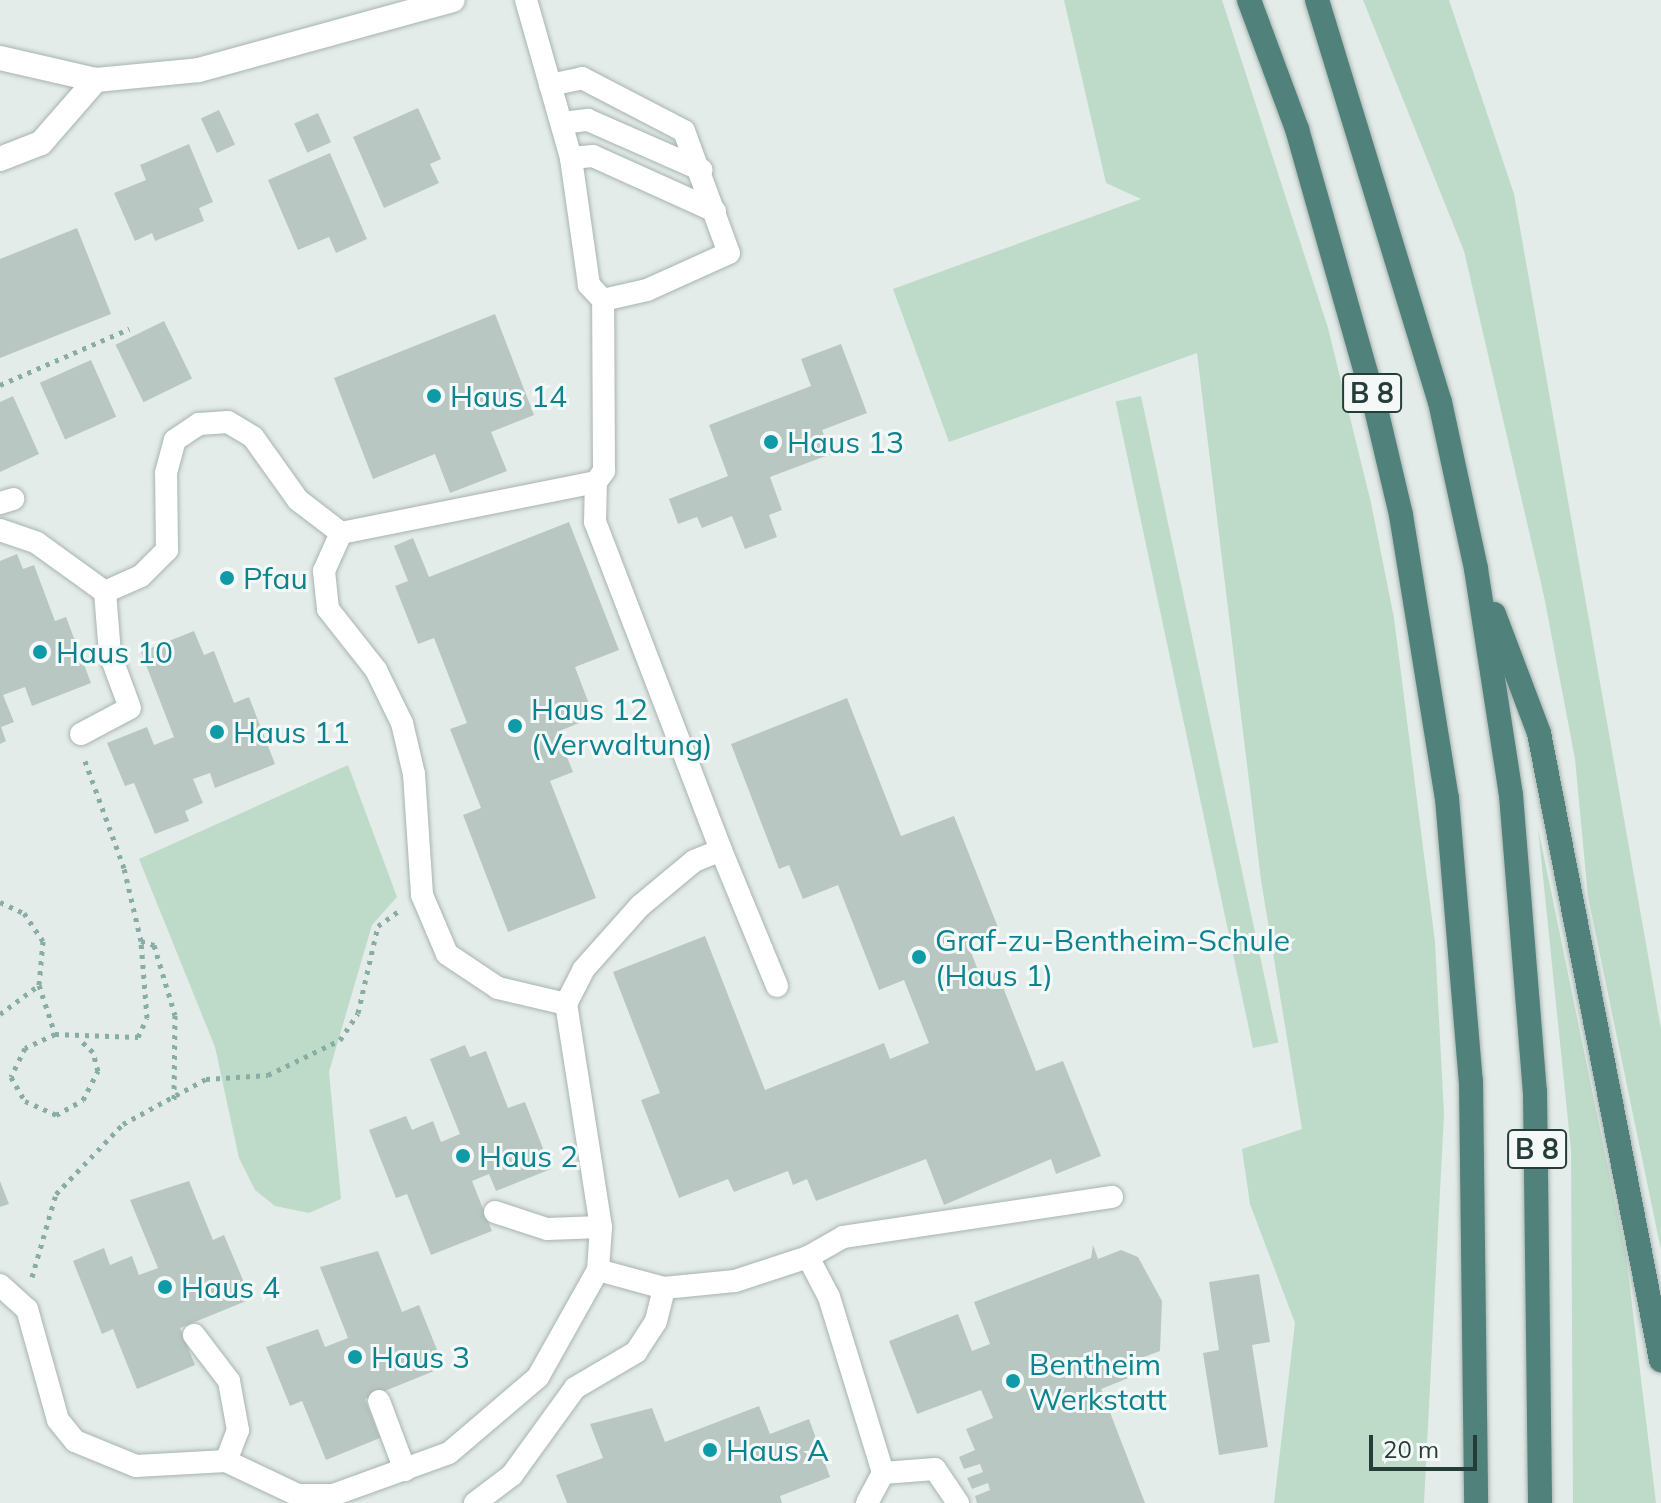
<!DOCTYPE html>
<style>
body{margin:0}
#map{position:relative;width:1661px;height:1503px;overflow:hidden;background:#e4ece9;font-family:Mulish,sans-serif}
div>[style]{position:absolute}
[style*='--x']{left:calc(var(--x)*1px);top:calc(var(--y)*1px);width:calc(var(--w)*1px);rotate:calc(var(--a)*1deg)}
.green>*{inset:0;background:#bedbc9;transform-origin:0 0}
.building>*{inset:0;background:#b9c7c2;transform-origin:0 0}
.path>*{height:5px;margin-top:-2.5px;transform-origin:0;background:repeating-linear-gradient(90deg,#87ada5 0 4px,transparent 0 10px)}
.roads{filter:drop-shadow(0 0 2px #a7b4b0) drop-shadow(0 0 2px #a7b4b0)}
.service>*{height:22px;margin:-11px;padding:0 11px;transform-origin:11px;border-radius:11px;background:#fff}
.minor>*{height:24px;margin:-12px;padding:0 12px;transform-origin:12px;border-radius:12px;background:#fff}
.trunk>*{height:24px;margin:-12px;padding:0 12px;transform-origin:12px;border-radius:12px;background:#50827b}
.dots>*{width:22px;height:22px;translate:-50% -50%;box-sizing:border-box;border:4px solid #f4f9f7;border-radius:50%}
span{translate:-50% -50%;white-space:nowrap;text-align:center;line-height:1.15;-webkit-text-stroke:6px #f4f9f7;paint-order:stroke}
.shield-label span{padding:2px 6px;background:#f4f9f7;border:2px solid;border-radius:6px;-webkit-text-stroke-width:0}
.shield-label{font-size:28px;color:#253c38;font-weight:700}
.culture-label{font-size:30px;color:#0d838f}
.left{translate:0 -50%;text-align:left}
.scale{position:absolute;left:1369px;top:1435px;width:108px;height:36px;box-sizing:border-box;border:4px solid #253c38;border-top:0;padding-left:10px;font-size:24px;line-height:28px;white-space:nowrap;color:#253c38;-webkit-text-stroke:6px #f4f9f7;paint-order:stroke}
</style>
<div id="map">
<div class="green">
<i style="clip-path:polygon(1064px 0,1222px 0,1328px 328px,1371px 503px,1394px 618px,1435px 942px,1444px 1114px,1424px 1503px,1274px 1503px,1295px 1323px,1250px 1204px,1242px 1149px,1302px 1129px,1261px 880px,1197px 353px,949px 442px,893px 289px,1141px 199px,1106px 183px)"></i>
<i style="clip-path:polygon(1363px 0,1449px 0,1514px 194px,1661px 1029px,1661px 1250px,1588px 897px,1575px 759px,1544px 596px,1464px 251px)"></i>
<i style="left:1141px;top:396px;width:661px;height:26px;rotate:78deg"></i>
<i style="clip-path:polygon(348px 765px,397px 897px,372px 925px,329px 1072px,341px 1199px,309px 1213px,275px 1206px,255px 1190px,239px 1158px,215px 1047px,139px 859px)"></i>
<i style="clip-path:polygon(1538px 828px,1626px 1255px,1656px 1503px,1573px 1503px,1571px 1150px)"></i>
</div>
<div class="building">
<i style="clip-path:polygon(418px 108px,441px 159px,430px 164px,439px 183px,384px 208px,353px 137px)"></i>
<i style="left:219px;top:110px;width:38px;height:20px;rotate:65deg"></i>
<i style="left:318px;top:113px;width:32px;height:26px;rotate:66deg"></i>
<i style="clip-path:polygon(189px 144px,213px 202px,199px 208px,204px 221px,155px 241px,152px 233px,135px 241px,114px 193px,146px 180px,140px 165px)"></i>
<i style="clip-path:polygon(330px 153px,367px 239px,336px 253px,329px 237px,298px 250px,268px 180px)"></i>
<i style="clip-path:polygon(77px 228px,111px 314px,0 358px,0 259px)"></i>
<i style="clip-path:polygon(495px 314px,534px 415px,491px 432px,507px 471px,450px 493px,435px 454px,373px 479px,334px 378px)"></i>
<i style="left:164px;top:321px;width:64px;height:54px;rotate:64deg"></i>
<i style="clip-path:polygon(841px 344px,867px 413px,822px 430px,831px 454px,770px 477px,782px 510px,769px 515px,777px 537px,745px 549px,732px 516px,702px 528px,697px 517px,678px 524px,669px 499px,728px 476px,709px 425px,811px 386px,801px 359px)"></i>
<i style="left:91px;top:360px;width:62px;height:56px;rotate:66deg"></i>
<i style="clip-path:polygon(13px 396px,39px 454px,0 472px,0 402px)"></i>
<i style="clip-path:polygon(569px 522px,619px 650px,575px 667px,594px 717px,557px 732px,573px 772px,550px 781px,596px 898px,508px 932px,463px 815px,481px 808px,450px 729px,467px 723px,434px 638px,418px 644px,395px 586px,408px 581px,394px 546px,413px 538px,429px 577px)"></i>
<i style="clip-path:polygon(17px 554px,23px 569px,34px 565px,55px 621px,66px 617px,91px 683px,32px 706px,25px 687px,3px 695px,14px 722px,1px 727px,6px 741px,0 744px,0 561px)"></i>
<i style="clip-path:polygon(194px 631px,204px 655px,214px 651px,234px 703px,249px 697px,275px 764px,215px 788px,210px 773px,193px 779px,203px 803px,185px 811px,189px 821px,155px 834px,134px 783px,125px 786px,107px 743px,147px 727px,154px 745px,174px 737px,141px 652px)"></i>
<i style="clip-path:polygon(847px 698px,901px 836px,954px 816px,999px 930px,967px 942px,981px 978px,997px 972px,1036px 1071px,1063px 1061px,1101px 1156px,1056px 1174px,1051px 1159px,944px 1205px,926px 1159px,816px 1201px,807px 1179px,793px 1185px,788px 1171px,734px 1192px,728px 1179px,679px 1198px,641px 1100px,660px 1093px,613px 972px,705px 936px,765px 1090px,884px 1043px,890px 1059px,929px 1043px,904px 980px,879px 990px,838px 885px,803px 899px,789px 865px,779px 869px,731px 744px)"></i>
<i style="clip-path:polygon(465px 1045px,470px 1057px,486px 1051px,508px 1108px,525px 1102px,551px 1169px,496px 1191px,489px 1174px,472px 1181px,492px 1231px,431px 1255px,407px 1194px,396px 1198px,369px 1130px,406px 1116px,412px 1130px,433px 1121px,441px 1142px,460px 1134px,430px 1059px)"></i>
<i style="clip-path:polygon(0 1181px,9px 1204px,0 1207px)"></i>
<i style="clip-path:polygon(189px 1181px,213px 1240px,224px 1235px,251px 1299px,180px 1328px,195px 1365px,137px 1389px,113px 1329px,102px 1334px,73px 1261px,104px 1248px,110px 1265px,132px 1256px,139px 1275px,158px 1268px,130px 1200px)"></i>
<i style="clip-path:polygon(1093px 1245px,1098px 1259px,1121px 1250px,1138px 1257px,1162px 1301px,1160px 1351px,1136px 1360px,1141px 1373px,1101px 1389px,1145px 1503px,977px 1503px,975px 1496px,990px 1490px,988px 1483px,972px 1489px,967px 1478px,983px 1472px,980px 1464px,964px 1469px,959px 1457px,975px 1450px,966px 1429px,993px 1418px,981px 1390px,917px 1414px,889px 1341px,958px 1314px,972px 1351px,990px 1344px,974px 1302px,1091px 1258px)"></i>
<i style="clip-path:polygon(378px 1251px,402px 1312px,419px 1305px,444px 1367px,365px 1399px,380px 1438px,326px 1460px,302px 1401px,290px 1406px,266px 1347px,318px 1329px,325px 1347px,348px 1338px,320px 1267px)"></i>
<i style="clip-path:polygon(1259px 1274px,1270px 1342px,1252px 1345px,1268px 1447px,1219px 1455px,1203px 1353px,1219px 1350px,1209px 1282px)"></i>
<i style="clip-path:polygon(759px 1406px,770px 1434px,809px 1419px,830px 1477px,780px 1496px,782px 1503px,567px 1503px,556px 1475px,603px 1458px,590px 1424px,652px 1408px,665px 1442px)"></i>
</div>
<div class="path">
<i style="--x:0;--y:385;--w:141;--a:-23.5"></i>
<i style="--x:0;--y:902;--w:26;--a:25"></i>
<i style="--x:24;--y:913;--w:34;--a:56"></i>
<i style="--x:43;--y:941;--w:44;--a:95.2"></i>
<i style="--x:39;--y:985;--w:52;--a:71.9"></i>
<i style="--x:55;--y:1034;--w:83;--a:2.1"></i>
<i style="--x:138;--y:1037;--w:21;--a:-65"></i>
<i style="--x:147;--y:1018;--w:77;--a:-94.5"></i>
<i style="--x:141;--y:941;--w:75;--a:-103.1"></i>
<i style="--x:124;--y:868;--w:114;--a:-110"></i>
<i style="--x:141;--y:941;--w:14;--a:17"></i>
<i style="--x:154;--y:945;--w:73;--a:73.3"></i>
<i style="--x:175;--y:1015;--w:85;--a:90.7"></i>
<i style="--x:0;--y:1014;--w:49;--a:-36.6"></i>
<i style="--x:55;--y:1034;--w:33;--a:155"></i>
<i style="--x:25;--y:1048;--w:32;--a:116"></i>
<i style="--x:11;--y:1077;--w:28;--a:60"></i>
<i style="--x:25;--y:1101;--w:34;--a:24"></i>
<i style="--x:56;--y:1115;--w:31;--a:-29"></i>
<i style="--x:83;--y:1100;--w:33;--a:-63"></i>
<i style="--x:98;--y:1071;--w:20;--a:-105"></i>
<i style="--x:93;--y:1052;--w:19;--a:-137"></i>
<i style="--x:32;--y:1277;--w:86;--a:-73.9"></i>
<i style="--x:56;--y:1194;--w:97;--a:-46.3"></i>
<i style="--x:123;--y:1124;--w:94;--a:-28.5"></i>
<i style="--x:206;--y:1079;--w:62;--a:-3.7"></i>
<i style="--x:268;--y:1075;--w:80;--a:-25.9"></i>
<i style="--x:340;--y:1040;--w:32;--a:-56"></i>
<i style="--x:358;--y:1013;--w:89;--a:-77.1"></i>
<i style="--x:378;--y:926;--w:26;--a:-36"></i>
</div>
<div class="roads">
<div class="service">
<i style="--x:550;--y:85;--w:33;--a:-12"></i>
<i style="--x:582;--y:78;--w:115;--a:27.5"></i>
<i style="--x:684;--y:131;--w:130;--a:69.8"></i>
<i style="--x:729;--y:253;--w:90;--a:155.7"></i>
<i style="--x:647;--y:290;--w:45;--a:167.2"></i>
<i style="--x:562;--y:123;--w:26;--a:-7"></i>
<i style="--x:588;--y:120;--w:124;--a:23.7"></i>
<i style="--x:571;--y:158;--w:22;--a:-5"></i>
<i style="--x:593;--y:156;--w:134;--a:24.3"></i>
<i style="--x:0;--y:503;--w:14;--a:-17"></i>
<i style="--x:0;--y:530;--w:39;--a:19"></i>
<i style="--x:37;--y:543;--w:84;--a:35.8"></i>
<i style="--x:105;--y:592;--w:39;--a:-24"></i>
<i style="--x:141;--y:576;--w:37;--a:-45"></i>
<i style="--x:167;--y:550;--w:77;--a:-90.7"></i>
<i style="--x:166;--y:473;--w:34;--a:-75"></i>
<i style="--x:175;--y:440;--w:29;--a:-34"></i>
<i style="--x:199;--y:424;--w:29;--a:-4"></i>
<i style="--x:228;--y:422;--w:29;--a:31"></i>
<i style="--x:253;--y:437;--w:77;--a:54.5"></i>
<i style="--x:298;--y:500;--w:54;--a:37.5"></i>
<i style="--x:341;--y:533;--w:260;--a:-11.3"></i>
<i style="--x:596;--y:482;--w:14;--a:-54"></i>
<i style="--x:604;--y:471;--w:171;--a:-90.3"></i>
<i style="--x:603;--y:300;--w:21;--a:-133"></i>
<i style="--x:589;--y:285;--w:128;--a:-98.1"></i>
<i style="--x:571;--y:158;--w:164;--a:-105.9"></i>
<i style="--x:341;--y:533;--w:42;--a:114.1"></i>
<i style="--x:324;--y:571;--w:38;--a:84"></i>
<i style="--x:328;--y:609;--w:78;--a:51.8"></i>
<i style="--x:376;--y:670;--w:59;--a:63.9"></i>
<i style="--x:402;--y:723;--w:52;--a:76.8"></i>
<i style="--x:414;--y:774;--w:121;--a:86.2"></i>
<i style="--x:422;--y:895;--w:64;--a:67"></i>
<i style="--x:447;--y:954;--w:61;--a:33.7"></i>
<i style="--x:498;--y:988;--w:70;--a:13.2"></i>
<i style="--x:81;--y:734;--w:55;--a:-28"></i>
<i style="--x:130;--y:708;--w:58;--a:-110.3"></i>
<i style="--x:110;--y:654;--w:62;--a:-94.6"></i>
<i style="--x:721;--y:850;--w:147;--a:67.6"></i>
<i style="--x:495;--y:1212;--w:55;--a:18.1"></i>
<i style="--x:547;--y:1229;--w:54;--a:-2.1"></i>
<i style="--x:808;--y:1257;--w:40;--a:-29.7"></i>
<i style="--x:843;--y:1237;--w:272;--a:-8.5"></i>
<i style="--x:598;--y:1270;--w:68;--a:15.3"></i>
<i style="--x:664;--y:1288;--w:71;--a:-5.6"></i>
<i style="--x:735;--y:1281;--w:77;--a:-18.2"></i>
<i style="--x:808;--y:1257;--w:45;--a:62.3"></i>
<i style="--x:829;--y:1297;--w:184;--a:72.9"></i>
<i style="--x:883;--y:1473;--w:34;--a:118"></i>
<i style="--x:0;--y:1285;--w:36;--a:42"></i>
<i style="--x:27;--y:1309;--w:115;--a:74.4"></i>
<i style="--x:58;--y:1420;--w:27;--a:51"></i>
<i style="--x:75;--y:1441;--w:66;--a:22.3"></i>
<i style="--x:136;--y:1466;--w:90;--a:-3.2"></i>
<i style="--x:226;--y:1461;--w:80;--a:25.3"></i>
<i style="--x:298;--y:1495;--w:35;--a:0"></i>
<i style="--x:333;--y:1495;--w:123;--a:-19.9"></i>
<i style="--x:449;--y:1453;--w:117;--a:-40.5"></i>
<i style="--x:538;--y:1377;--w:123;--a:-60.7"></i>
<i style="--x:598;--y:1270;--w:43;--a:-86"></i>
<i style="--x:601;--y:1227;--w:226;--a:-98.9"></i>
<i style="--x:566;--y:1004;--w:38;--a:-63"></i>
<i style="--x:583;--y:970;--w:86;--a:-48.3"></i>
<i style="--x:640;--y:906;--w:70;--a:-39.8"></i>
<i style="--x:694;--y:861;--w:29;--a:-22"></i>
<i style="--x:721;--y:850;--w:351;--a:-111"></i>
<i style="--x:595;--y:522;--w:40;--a:-88.6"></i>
<i style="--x:194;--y:1335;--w:58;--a:52.7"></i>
<i style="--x:229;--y:1381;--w:50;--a:79.6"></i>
<i style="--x:238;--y:1430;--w:33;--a:111"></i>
<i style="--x:379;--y:1401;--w:74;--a:69.4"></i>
<i style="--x:883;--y:1473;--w:52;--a:-4.4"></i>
<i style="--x:935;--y:1469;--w:41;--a:55.9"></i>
<i style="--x:475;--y:1503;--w:46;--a:-37.1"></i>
<i style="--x:512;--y:1475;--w:107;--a:-54.1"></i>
<i style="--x:575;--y:1388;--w:71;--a:-30.5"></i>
<i style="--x:636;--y:1352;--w:37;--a:-57"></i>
<i style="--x:656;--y:1321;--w:34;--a:-76"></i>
</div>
<div class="minor">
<i style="--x:0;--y:58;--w:98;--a:12.9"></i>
<i style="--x:96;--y:80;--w:103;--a:-5.5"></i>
<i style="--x:199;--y:70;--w:263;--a:-15.4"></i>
<i style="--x:0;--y:159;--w:44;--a:-21.3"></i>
<i style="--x:41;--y:143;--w:84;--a:-48.9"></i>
</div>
<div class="trunk">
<i style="--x:1249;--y:0;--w:138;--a:69.6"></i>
<i style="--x:1297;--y:129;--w:291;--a:74.2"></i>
<i style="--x:1376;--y:409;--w:109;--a:76.7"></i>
<i style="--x:1401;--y:515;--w:287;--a:80.8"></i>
<i style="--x:1447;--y:798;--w:284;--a:85.2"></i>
<i style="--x:1471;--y:1081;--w:422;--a:89.3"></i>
<i style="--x:1317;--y:0;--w:420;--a:73"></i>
<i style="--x:1440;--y:402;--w:171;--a:77.8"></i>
<i style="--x:1476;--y:569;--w:229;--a:81.2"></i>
<i style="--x:1511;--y:795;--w:297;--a:85.4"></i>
<i style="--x:1535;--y:1091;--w:412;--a:89.3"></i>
<i style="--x:1494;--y:614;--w:127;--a:69.3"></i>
<i style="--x:1539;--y:733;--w:639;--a:78.99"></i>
</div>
</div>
<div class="dots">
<i style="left:434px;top:396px;background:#0f9aa8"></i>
<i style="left:771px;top:442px;background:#0f9aa8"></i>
<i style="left:227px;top:578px;background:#0f9aa8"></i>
<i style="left:40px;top:652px;background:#0f9aa8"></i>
<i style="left:515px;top:726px;background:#0f9aa8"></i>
<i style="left:217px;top:732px;background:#0f9aa8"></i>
<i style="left:919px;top:957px;background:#0f9aa8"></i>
<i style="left:463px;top:1156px;background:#0f9aa8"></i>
<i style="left:165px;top:1287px;background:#0f9aa8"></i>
<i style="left:355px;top:1357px;background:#0f9aa8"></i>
<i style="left:1013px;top:1381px;background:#0f9aa8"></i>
<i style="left:710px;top:1450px;background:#0f9aa8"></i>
</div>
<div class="shield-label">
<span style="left:1372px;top:393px">B 8</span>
<span style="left:1537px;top:1149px">B 8</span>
</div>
<div class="culture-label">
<span class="left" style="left:450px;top:396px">Haus 14</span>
<span class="left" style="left:787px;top:442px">Haus 13</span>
<span class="left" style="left:243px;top:578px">Pfau</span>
<span class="left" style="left:56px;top:652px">Haus 10</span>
<span class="left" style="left:531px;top:726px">Haus 12<br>(Verwaltung)</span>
<span class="left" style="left:233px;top:732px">Haus 11</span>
<span class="left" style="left:935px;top:957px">Graf-zu-Bentheim-Schule<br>(Haus 1)</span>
<span class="left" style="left:479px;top:1156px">Haus 2</span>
<span class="left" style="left:181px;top:1287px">Haus 4</span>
<span class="left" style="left:371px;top:1357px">Haus 3</span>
<span class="left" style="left:1029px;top:1381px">Bentheim<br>Werkstatt</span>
<span class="left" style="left:726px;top:1450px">Haus A</span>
</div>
<div class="scale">20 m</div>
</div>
